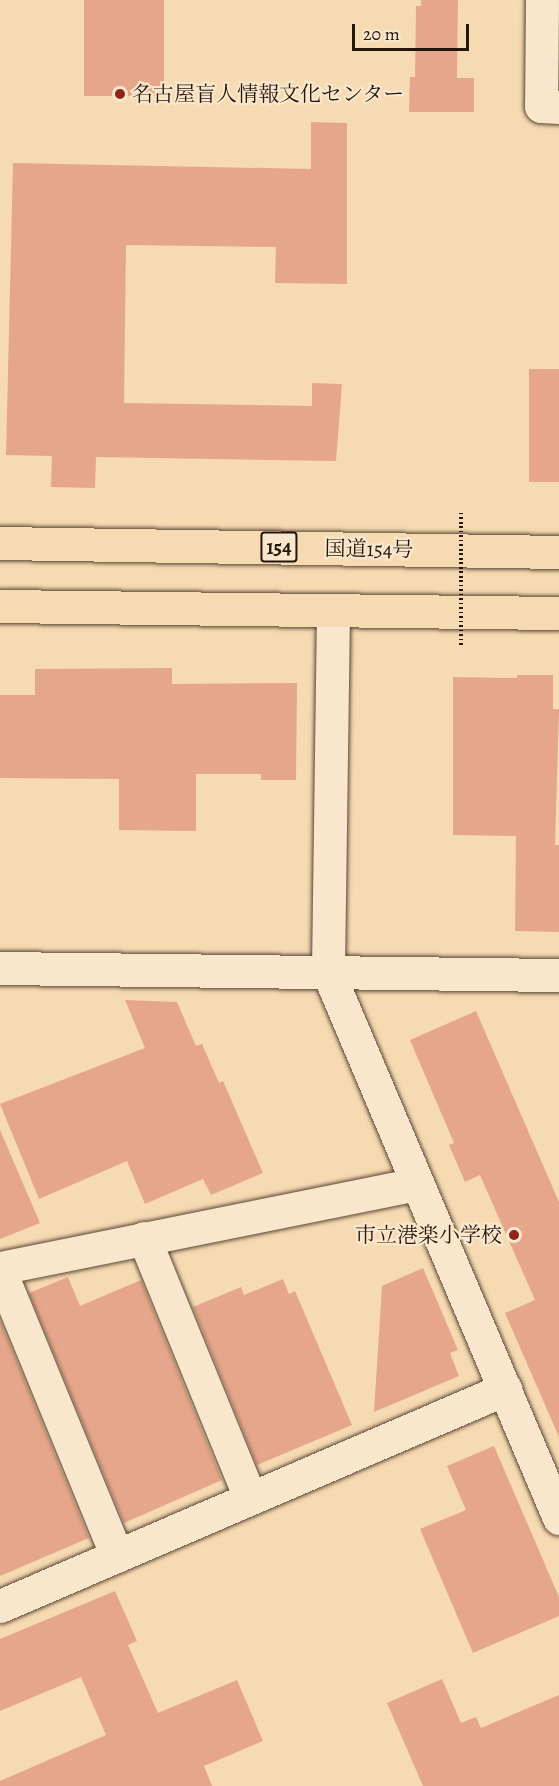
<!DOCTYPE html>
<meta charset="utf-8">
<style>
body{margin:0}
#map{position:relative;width:559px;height:1786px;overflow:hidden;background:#f6dab2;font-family:Alegreya,"Noto Serif JP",serif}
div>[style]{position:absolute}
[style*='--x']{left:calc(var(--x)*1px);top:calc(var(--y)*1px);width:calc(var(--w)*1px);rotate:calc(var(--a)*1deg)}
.building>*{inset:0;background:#e6a68b;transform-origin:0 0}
.roads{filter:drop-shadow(0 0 2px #5a4634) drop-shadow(0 0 2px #5a4634)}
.minor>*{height:33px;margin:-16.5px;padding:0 16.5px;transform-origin:16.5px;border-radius:16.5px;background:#f9e7cd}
.highway>*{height:33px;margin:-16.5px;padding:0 16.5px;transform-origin:16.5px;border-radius:16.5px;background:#f6dab2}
.path-bridge>*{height:4px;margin-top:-2px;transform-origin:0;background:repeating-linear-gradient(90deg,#26150a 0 1.5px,transparent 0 4.5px)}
.dots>*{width:16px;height:16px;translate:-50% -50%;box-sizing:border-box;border:3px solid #f9e7cd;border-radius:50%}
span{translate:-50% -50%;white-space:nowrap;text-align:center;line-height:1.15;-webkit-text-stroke:4.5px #f9e7cd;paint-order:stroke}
.shield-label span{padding:2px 4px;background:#f9e7cd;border:2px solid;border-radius:4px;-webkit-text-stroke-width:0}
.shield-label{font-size:20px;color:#26150a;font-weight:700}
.poi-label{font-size:21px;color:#26150a}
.left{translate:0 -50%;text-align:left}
.right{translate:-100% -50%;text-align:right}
.street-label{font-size:21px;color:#26150a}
.scale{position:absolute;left:352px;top:24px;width:117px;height:27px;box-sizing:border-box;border:3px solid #26150a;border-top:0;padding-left:8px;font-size:18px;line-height:21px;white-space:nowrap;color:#26150a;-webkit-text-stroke:4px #f9e7cd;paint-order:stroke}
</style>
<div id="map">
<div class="building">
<i style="left:84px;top:0;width:80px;height:96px"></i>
<i style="clip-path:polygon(421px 0,458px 0,457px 78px,474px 78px,474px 112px,409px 112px,410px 77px,415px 77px,416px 6px,421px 6px)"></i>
<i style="clip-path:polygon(311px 122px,347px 123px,347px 284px,275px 283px,276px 247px,126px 245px,124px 403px,312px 406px,312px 383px,342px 384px,336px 461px,96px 457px,95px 488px,51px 487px,52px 456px,6px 455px,13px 163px,311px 169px)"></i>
<i style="left:529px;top:369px;width:30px;height:113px"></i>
<i style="clip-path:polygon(172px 668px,172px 684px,297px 683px,296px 780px,261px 780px,261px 774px,196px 774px,196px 831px,119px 830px,119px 779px,0 778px,0 695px,35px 695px,35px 669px)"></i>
<i style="clip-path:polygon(517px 675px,553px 675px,553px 709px,559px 709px,555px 845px,559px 845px,559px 932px,515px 931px,516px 836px,453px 835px,453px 677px,517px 678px)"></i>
<i style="clip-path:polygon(125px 1000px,177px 1002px,196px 1046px,202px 1044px,219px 1083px,223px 1081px,263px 1173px,211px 1195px,203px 1179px,145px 1204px,127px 1161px,39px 1199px,0 1104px,145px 1048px)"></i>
<i style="clip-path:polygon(476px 1011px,559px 1202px,559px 1437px,505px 1313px,535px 1300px,480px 1175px,465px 1182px,449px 1145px,454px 1143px,410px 1040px)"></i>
<i style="clip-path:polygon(0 1130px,40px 1223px,0 1239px)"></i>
<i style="clip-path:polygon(423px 1268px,458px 1350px,450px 1353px,459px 1376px,374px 1412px,382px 1286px)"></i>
<i style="clip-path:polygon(68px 1277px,80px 1306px,141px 1280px,222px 1480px,124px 1523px,29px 1293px)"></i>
<i style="clip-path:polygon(283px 1279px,289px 1294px,295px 1291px,352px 1425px,257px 1465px,193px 1307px,241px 1287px,244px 1295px)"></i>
<i style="clip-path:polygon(0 1320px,89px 1538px,0 1576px)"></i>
<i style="clip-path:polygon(494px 1446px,559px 1597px,559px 1616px,473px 1653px,420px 1529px,466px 1510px,447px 1466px)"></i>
<i style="clip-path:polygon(115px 1591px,137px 1641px,128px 1645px,158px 1713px,237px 1680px,263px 1741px,204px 1766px,212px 1786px,0 1786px,0 1781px,106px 1735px,81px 1677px,0 1711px,0 1639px)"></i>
<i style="clip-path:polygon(442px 1679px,461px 1723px,476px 1717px,481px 1728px,559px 1695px,559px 1786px,423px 1786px,387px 1703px)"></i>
</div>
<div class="roads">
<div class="minor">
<i style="--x:542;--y:0;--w:106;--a:90.5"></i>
<i style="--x:541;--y:106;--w:18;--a:3"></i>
<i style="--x:333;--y:611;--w:361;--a:90.8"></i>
<i style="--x:328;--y:972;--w:593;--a:67.07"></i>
<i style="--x:0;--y:968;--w:559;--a:0.72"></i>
<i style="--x:144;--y:1238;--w:281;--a:67.8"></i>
<i style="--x:0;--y:1268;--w:425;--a:-11.4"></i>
<i style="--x:0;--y:1271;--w:308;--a:67.7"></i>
<i style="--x:0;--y:1606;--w:550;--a:-23.25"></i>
</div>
<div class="highway">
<i style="--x:0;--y:543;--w:559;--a:0.92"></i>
<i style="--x:0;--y:606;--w:559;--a:0.72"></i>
</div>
</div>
<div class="path-bridge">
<i style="--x:461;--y:513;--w:135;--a:90"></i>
</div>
<div class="dots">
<i style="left:120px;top:94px;background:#8f2418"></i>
<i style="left:514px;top:1235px;background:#8f2418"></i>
</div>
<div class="shield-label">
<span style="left:279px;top:547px">154</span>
</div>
<div class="poi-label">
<span class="left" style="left:132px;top:94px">名古屋盲人情報文化センター</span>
<span class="right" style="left:502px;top:1235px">市立港楽小学校</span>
</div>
<div class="street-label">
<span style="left:369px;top:549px;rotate:1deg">国道154号</span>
</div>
<div class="scale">20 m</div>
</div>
